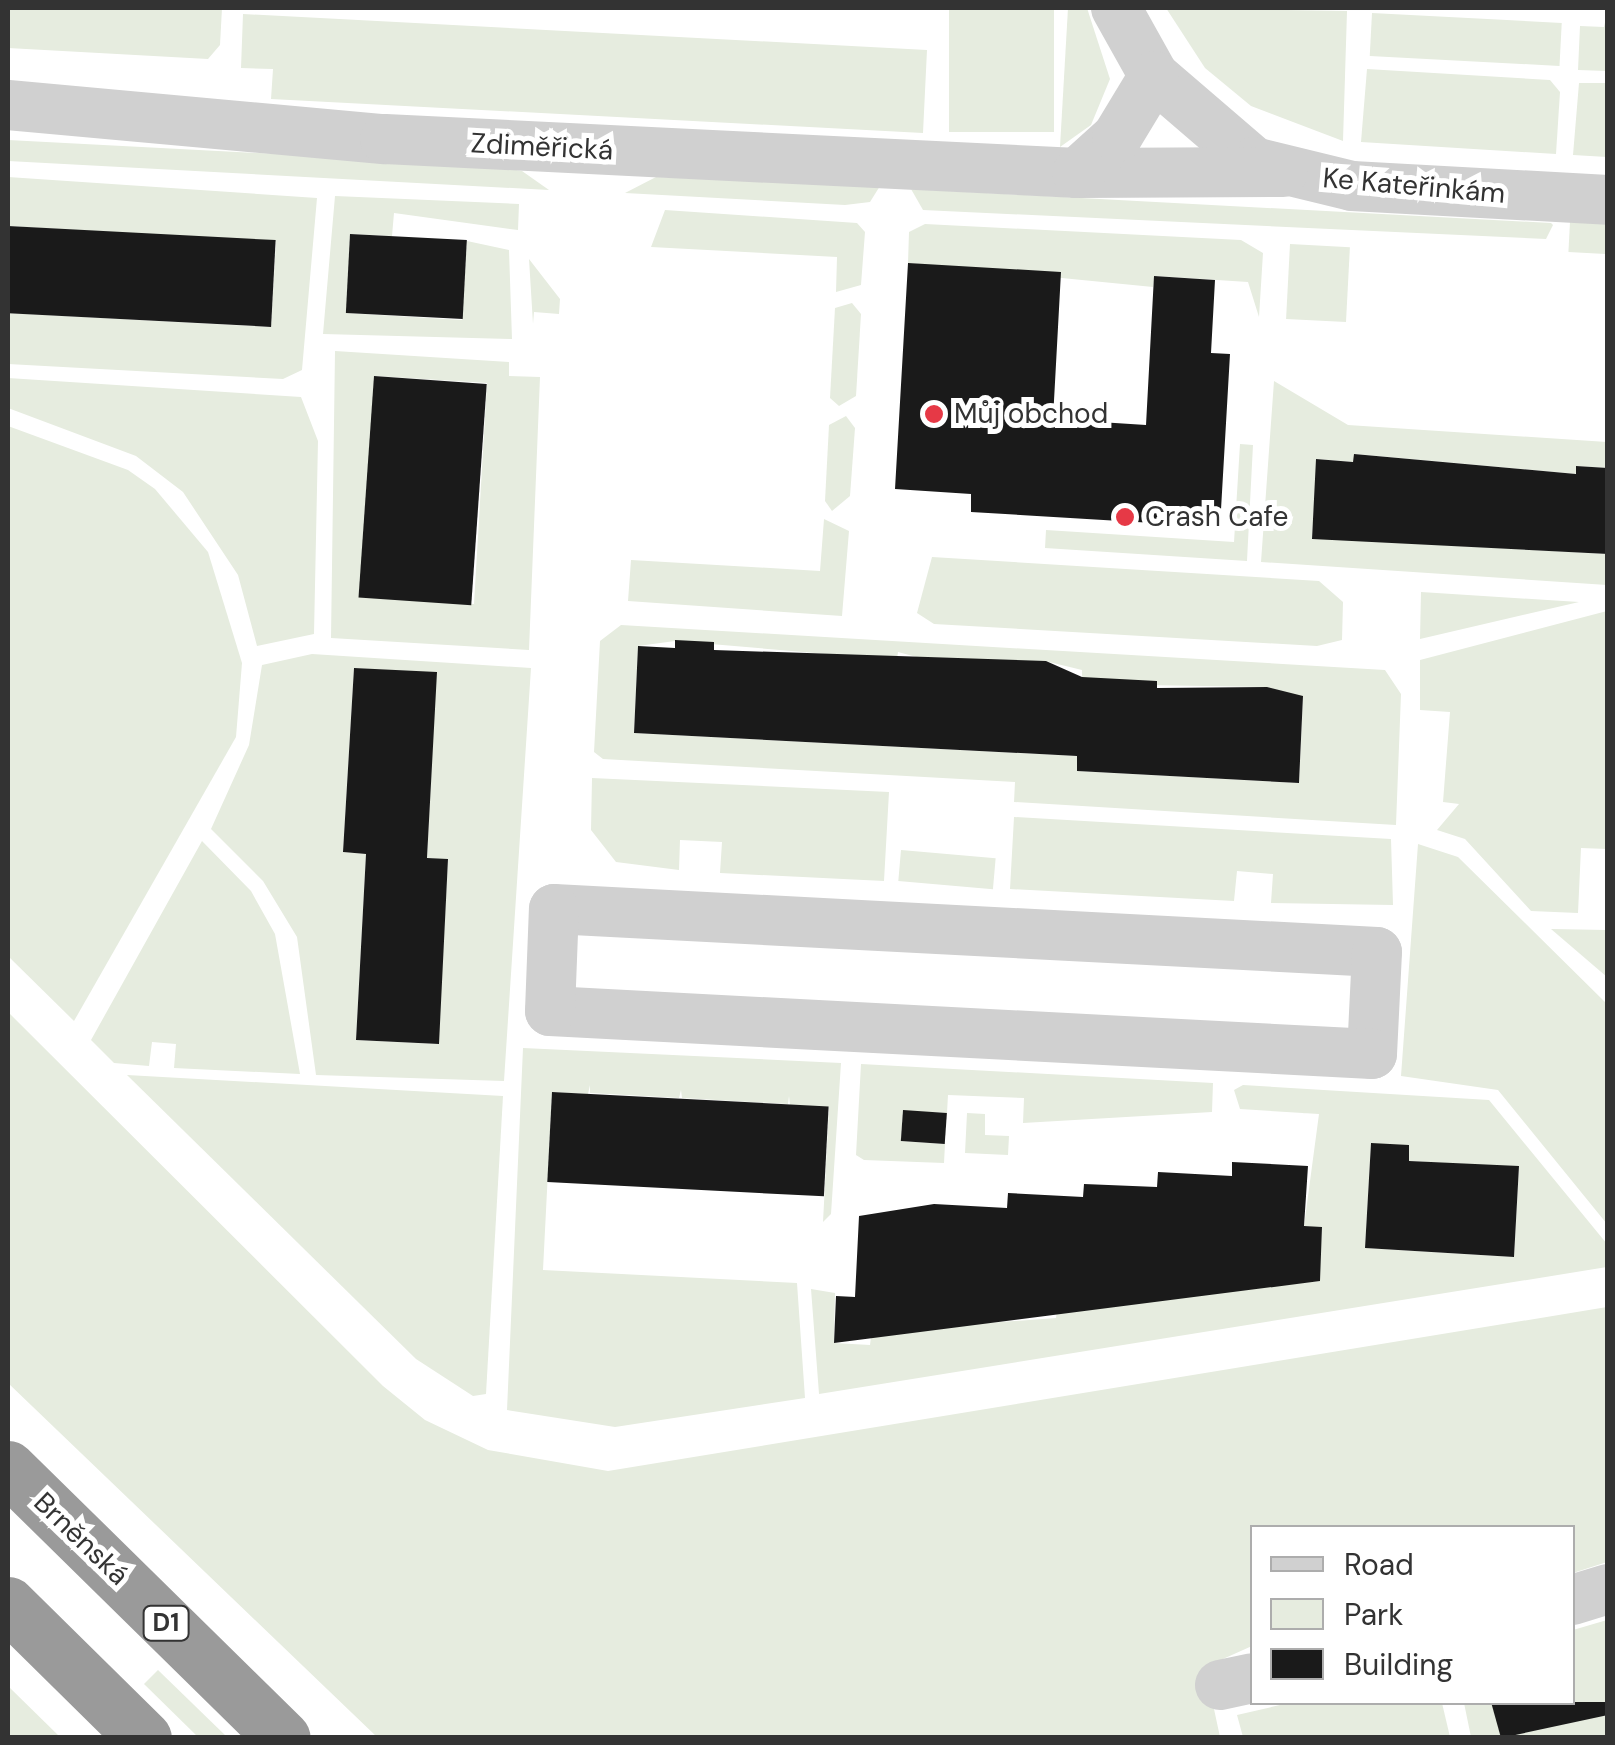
<!DOCTYPE html>
<meta charset="utf-8">
<style>
body{margin:0}
#map{position:relative;width:1615px;height:1745px;overflow:hidden;background:#fff;font-family:"DM Sans",sans-serif}
div>[style]{position:absolute}
[style*='--x']{left:calc(var(--x)*1px);top:calc(var(--y)*1px);width:calc(var(--w)*1px);rotate:calc(var(--a)*1deg)}
.green>*{inset:0;background:#e6ecdf;transform-origin:0 0}
.building>*{inset:0;background:#1a1a1a;transform-origin:0 0}
.minor>*{height:50px;margin:-25px;padding:0 25px;transform-origin:25px;border-radius:25px;background:#d0d0d0}
.highway>*{height:55px;margin:-27.5px;padding:0 27.5px;transform-origin:27.5px;border-radius:27.5px;background:#9a9a9a}
.dots>*{width:28px;height:28px;translate:-50% -50%;box-sizing:border-box;border:5px solid #fff;border-radius:50%}
span{translate:-50% -50%;white-space:nowrap;text-align:center;line-height:1.15;-webkit-text-stroke:10px #fff;paint-order:stroke}
.shield-label span{padding:2px 8px;background:#fff;border:2px solid;border-radius:8px;-webkit-text-stroke-width:0}
.shield-label{font-size:25px;color:#333;font-weight:700}
.street-label{font-size:28px;color:#333}
.poi-label{font-size:28px;color:#333}
.left{translate:0 -50%;text-align:left}
.frame{position:absolute;inset:0;border:10px solid #333;pointer-events:none}
.legend{position:absolute;left:1250px;top:1525px;width:325px;height:180px;box-sizing:border-box;background:#fff;border:2px solid #adadad;margin:0;padding:12px 18px;list-style:none;font-size:30px;color:#333}
.legend li{display:flex;align-items:center;gap:20px;height:50px}
.legend b{width:50px;border:2px solid #adadad}
</style>
<div id="map">
<div class="green">
<i style="clip-path:polygon(8px 8px,222px 8px,220px 45px,208px 59px,8px 48px)"></i>
<i style="left:949px;top:8px;width:105px;height:124px"></i>
<i style="clip-path:polygon(1068px 8px,1087px 8px,1110px 79px,1091px 125px,1060px 147px)"></i>
<i style="clip-path:polygon(1166px 8px,1347px 11px,1343px 141px,1251px 106px,1205px 68px)"></i>
<i style="clip-path:polygon(1608px 8px,1607px 71px,1578px 70px,1580px 26px,1604px 27px)"></i>
<i style="left:1372px;top:13px;width:190px;height:43px;rotate:3deg"></i>
<i style="clip-path:polygon(243px 14px,927px 50px,923px 133px,271px 99px,273px 69px,241px 68px)"></i>
<i style="clip-path:polygon(1367px 69px,1550px 80px,1560px 92px,1556px 154px,1361px 142px)"></i>
<i style="clip-path:polygon(1579px 83px,1607px 83px,1607px 157px,1573px 155px)"></i>
<i style="clip-path:polygon(8px 140px,486px 165px,522px 171px,549px 190px,8px 161px)"></i>
<i style="clip-path:polygon(8px 177px,317px 198px,302px 370px,283px 379px,8px 364px,8px 313px,271px 327px,276px 242px,8px 226px)"></i>
<i style="clip-path:polygon(656px 177px,880px 186px,870px 202px,845px 205px,625px 193px)"></i>
<i style="clip-path:polygon(911px 189px,1551px 223px,1553px 225px,1546px 239px,923px 210px)"></i>
<i style="clip-path:polygon(335px 196px,519px 204px,518px 230px,394px 213px,392px 236px,350px 234px,347px 313px,462px 320px,467px 241px,509px 250px,512px 339px,323px 334px)"></i>
<i style="clip-path:polygon(665px 210px,857px 223px,865px 232px,861px 285px,836px 292px,837px 257px,651px 247px)"></i>
<i style="left:1570px;top:222px;width:37px;height:30px;rotate:3deg"></i>
<i style="clip-path:polygon(925px 224px,1241px 240px,1263px 253px,1259px 317px,1248px 282px,1155px 276px,1153px 287px,908px 263px,909px 232px)"></i>
<i style="left:1290px;top:244px;width:60px;height:75px;rotate:3deg"></i>
<i style="clip-path:polygon(529px 259px,560px 299px,559px 314px,534px 312px,533px 324px)"></i>
<i style="clip-path:polygon(852px 303px,861px 314px,856px 396px,839px 406px,830px 398px,835px 308px)"></i>
<i style="clip-path:polygon(evenodd,335px 351px,509px 362px,509px 376px,540px 377px,529px 650px,331px 638px,335px 351px,375px 376px,487px 383px,474px 604px,362px 597px,375px 376px)"></i>
<i style="clip-path:polygon(8px 378px,301px 397px,318px 441px,314px 634px,257px 646px,238px 575px,183px 492px,136px 456px,8px 408px)"></i>
<i style="clip-path:polygon(1274px 381px,1348px 425px,1607px 442px,1607px 468px,1577px 466px,1576px 474px,1355px 454px,1353px 462px,1317px 459px,1312px 538px,1607px 554px,1607px 585px,1261px 562px)"></i>
<i style="clip-path:polygon(846px 416px,855px 428px,850px 496px,832px 511px,825px 501px,829px 425px)"></i>
<i style="clip-path:polygon(8px 426px,128px 470px,155px 489px,208px 552px,242px 663px,236px 737px,74px 1021px,8px 956px)"></i>
<i style="clip-path:polygon(1240px 444px,1253px 445px,1247px 561px,1045px 548px,1046px 530px,1234px 542px)"></i>
<i style="clip-path:polygon(824px 519px,849px 531px,842px 616px,628px 601px,631px 560px,820px 571px)"></i>
<i style="clip-path:polygon(932px 557px,1319px 581px,1343px 602px,1342px 640px,1317px 646px,934px 624px,917px 613px)"></i>
<i style="clip-path:polygon(1421px 592px,1579px 602px,1420px 639px)"></i>
<i style="clip-path:polygon(1607px 611px,1607px 849px,1581px 848px,1578px 913px,1531px 911px,1465px 839px,1437px 830px,1459px 804px,1443px 802px,1450px 712px,1420px 710px,1420px 660px)"></i>
<i style="clip-path:polygon(evenodd,621px 625px,1385px 670px,1401px 694px,1396px 825px,1014px 802px,1015px 782px,603px 759px,594px 752px,600px 641px,621px 625px,675px 641px,897px 660px,898px 652px,935px 662px,1045px 661px,1082px 670px,1082px 684px,1266px 687px,1303px 697px,1299px 783px,1077px 771px,1077px 756px,634px 733px,638px 646px,675px 641px)"></i>
<i style="clip-path:polygon(evenodd,312px 654px,531px 668px,504px 1081px,316px 1075px,297px 937px,263px 881px,211px 829px,249px 745px,262px 665px,312px 654px,354px 668px,436px 673px,427px 858px,448px 860px,438px 1044px,356px 1040px,366px 854px,343px 852px,354px 668px)"></i>
<i style="clip-path:polygon(592px 778px,889px 792px,884px 881px,720px 873px,722px 842px,680px 840px,679px 870px,616px 862px,591px 830px)"></i>
<i style="clip-path:polygon(1014px 817px,1391px 839px,1393px 905px,1271px 903px,1273px 874px,1237px 871px,1234px 901px,1010px 889px)"></i>
<i style="clip-path:polygon(202px 841px,251px 891px,275px 934px,300px 1074px,174px 1068px,176px 1044px,152px 1042px,149px 1066px,114px 1063px,91px 1040px)"></i>
<i style="clip-path:polygon(1418px 844px,1458px 857px,1607px 1004px,1607px 1224px,1498px 1090px,1401px 1076px)"></i>
<i style="left:901px;top:850px;width:95px;height:31px;rotate:5deg"></i>
<i style="clip-path:polygon(1552px 929px,1607px 930px,1607px 977px,1551px 929px)"></i>
<i style="clip-path:polygon(8px 1012px,383px 1386px,425px 1420px,488px 1450px,608px 1471px,1607px 1307px,1607px 1562px,1573px 1573px,1572px 1528px,1252px 1528px,1252px 1646px,1205px 1667px,1220px 1737px,377px 1737px,8px 1383px)"></i>
<i style="clip-path:polygon(523px 1048px,841px 1063px,831px 1214px,823px 1222px,829px 1107px,790px 1105px,789px 1096px,788px 1104px,682px 1098px,681px 1090px,679px 1098px,590px 1093px,590px 1085px,588px 1094px,552px 1092px,543px 1270px,797px 1283px,805px 1398px,615px 1427px,507px 1410px)"></i>
<i style="clip-path:polygon(861px 1064px,1213px 1083px,1212px 1112px,1023px 1123px,1024px 1098px,948px 1095px,947px 1113px,903px 1111px,901px 1141px,945px 1144px,944px 1163px,864px 1160px,856px 1155px)"></i>
<i style="clip-path:polygon(127px 1075px,503px 1096px,486px 1394px,473px 1396px,416px 1359px)"></i>
<i style="clip-path:polygon(evenodd,1243px 1085px,1489px 1100px,1607px 1244px,1607px 1267px,819px 1394px,811px 1289px,835px 1293px,834px 1343px,870px 1345px,871px 1337px,945px 1326px,1056px 1318px,1057px 1310px,1319px 1281px,1322px 1228px,1304px 1226px,1319px 1114px,1240px 1109px,1234px 1090px,1243px 1085px,1371px 1143px,1409px 1161px,1519px 1167px,1514px 1257px,1365px 1248px,1371px 1143px)"></i>
<i style="clip-path:polygon(967px 1113px,985px 1114px,985px 1135px,1009px 1136px,1008px 1155px,965px 1153px)"></i>
<i style="clip-path:polygon(1607px 1620px,1607px 1737px,1471px 1737px,1464px 1703px,1572px 1702px,1573px 1630px)"></i>
<i style="clip-path:polygon(158px 1670px,227px 1737px,198px 1737px,144px 1684px)"></i>
<i style="clip-path:polygon(8px 1686px,60px 1737px,8px 1737px)"></i>
<i style="clip-path:polygon(1293px 1702px,1442px 1703px,1450px 1737px,1243px 1737px,1237px 1715px)"></i>
</div>
<div class="building">
<i style="left:8px;top:226px;width:268px;height:87px;rotate:3deg"></i>
<i style="left:350px;top:234px;width:117px;height:79px;rotate:3deg"></i>
<i style="clip-path:polygon(908px 263px,1061px 272px,1053px 419px,1146px 425px,1154px 276px,1215px 280px,1211px 353px,1230px 354px,1220px 527px,971px 512px,971px 494px,895px 489px)"></i>
<i style="left:374px;top:376px;width:113px;height:222px;rotate:4deg"></i>
<i style="clip-path:polygon(1354px 454px,1576px 474px,1576px 466px,1608px 468px,1608px 554px,1312px 539px,1316px 459px,1353px 462px)"></i>
<i style="clip-path:polygon(675px 640px,714px 642px,714px 650px,1046px 661px,1082px 677px,1157px 681px,1157px 688px,1267px 687px,1303px 696px,1299px 783px,1077px 771px,1077px 756px,634px 733px,638px 646px,675px 648px)"></i>
<i style="clip-path:polygon(354px 668px,437px 672px,427px 858px,448px 859px,439px 1044px,356px 1040px,366px 854px,343px 852px)"></i>
<i style="left:552px;top:1092px;width:277px;height:90px;rotate:3deg"></i>
<i style="left:903px;top:1110px;width:44px;height:31px;rotate:4deg"></i>
<i style="clip-path:polygon(1371px 1143px,1409px 1145px,1409px 1161px,1519px 1166px,1514px 1257px,1365px 1248px)"></i>
<i style="clip-path:polygon(1232px 1162px,1308px 1166px,1304px 1226px,1322px 1227px,1320px 1281px,834px 1343px,836px 1296px,855px 1297px,859px 1216px,934px 1204px,1007px 1208px,1008px 1193px,1083px 1197px,1084px 1184px,1157px 1187px,1158px 1172px,1232px 1176px)"></i>
<i style="clip-path:polygon(1491px 1702px,1608px 1702px,1608px 1715px,1501px 1738px)"></i>
</div>
<div class="minor">
<i style="--x:1116;--y:8;--w:78;--a:60.8"></i>
<i style="--x:1154;--y:76;--w:132;--a:40.7"></i>
<i style="--x:1254;--y:162;--w:101;--a:13.8"></i>
<i style="--x:1352;--y:186;--w:256;--a:3.1"></i>
<i style="--x:8;--y:105;--w:379;--a:5.2"></i>
<i style="--x:385;--y:139;--w:693;--a:2.81"></i>
<i style="--x:1077;--y:173;--w:206;--a:-0.3"></i>
<i style="--x:1077;--y:173;--w:54;--a:-42"></i>
<i style="--x:1117;--y:137;--w:71;--a:-58.8"></i>
<i style="--x:554;--y:909;--w:824;--a:2.99"></i>
<i style="--x:1377;--y:952;--w:102;--a:92.8"></i>
<i style="--x:1372;--y:1054;--w:823;--a:-177.01"></i>
<i style="--x:550;--y:1011;--w:102;--a:-87.8"></i>
<i style="--x:1572;--y:1600;--w:38;--a:-17"></i>
<i style="--x:1220;--y:1685;--w:33;--a:-12"></i>
</div>
<div class="highway">
<i style="--x:8;--y:1468;--w:385;--a:44.5"></i>
<i style="--x:8;--y:1604;--w:191;--a:44.6"></i>
</div>
<div class="dots">
<i style="left:934px;top:414px;background:#e63946"></i>
<i style="left:1125px;top:517px;background:#e63946"></i>
</div>
<div class="shield-label">
<span style="left:166px;top:1623px">D1</span>
</div>
<div class="street-label">
<span style="left:542px;top:147px;rotate:3deg">Zdiměřická</span>
<span style="left:1414px;top:186px;rotate:5deg">Ke Kateřinkám</span>
<span style="left:81px;top:1539px;rotate:44deg">Brněnská</span>
</div>
<div class="poi-label">
<span class="left" style="left:954px;top:414px">Můj obchod</span>
<span class="left" style="left:1145px;top:517px">Crash Cafe</span>
</div>
<div class="frame"></div>
<ul class="legend">
<li><b style="height:12px;background:#d0d0d0"></b>Road</li>
<li><b style="height:28px;background:#e6ecdf"></b>Park</li>
<li><b style="height:28px;background:#1a1a1a"></b>Building</li>
</ul>
</div>
